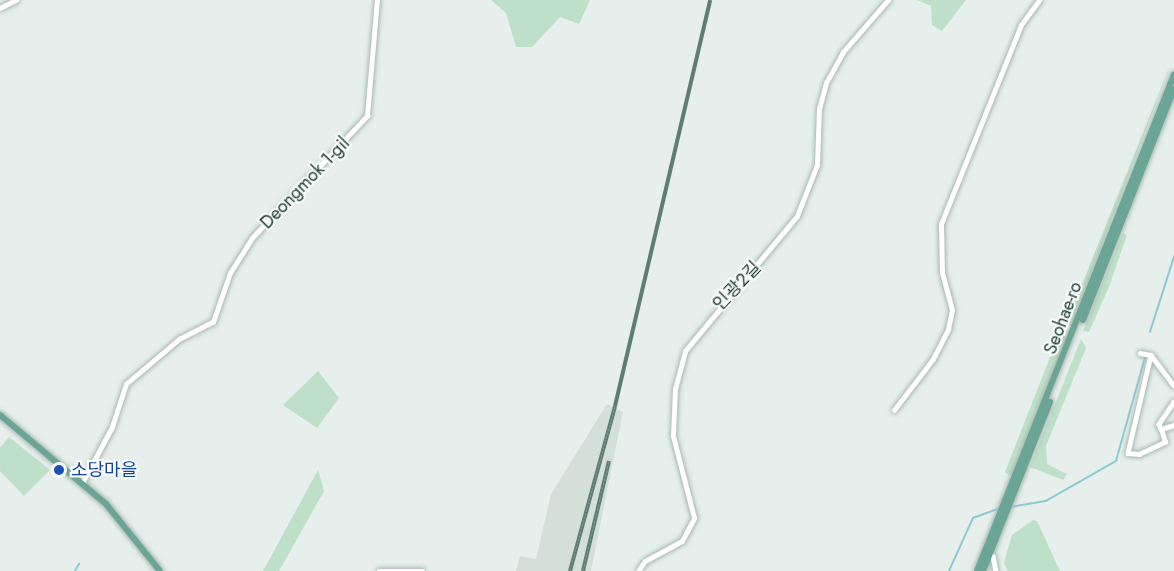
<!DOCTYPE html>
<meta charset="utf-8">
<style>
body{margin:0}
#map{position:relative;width:1174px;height:571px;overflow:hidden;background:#e6efeb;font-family:Jost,"Noto Sans KR",sans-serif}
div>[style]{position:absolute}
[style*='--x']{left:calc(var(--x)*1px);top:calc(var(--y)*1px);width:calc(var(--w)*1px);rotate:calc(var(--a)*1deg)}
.built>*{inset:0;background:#d4dfda}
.green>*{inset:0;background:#bfe0c8}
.stream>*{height:1.5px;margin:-0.75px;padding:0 0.75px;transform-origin:0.75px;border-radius:0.75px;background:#8ec9d4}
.roads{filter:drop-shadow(0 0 2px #a8b8b2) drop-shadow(0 0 2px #a8b8b2)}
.minor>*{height:4.5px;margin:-2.25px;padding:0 2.25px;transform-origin:2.25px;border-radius:2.25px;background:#fff}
.major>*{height:6px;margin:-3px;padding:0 3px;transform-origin:3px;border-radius:3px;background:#6aa596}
.rail>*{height:4px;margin-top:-2px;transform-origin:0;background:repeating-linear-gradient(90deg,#f7fbf9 0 4.5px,#5f7d75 0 9px);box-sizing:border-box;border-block:2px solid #5f7d75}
.dots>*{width:16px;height:16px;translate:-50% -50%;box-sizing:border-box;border:3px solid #f7fbf9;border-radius:50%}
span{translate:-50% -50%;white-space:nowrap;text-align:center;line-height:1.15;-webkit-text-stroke:4.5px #f7fbf9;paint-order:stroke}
.street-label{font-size:18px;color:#24423a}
.transit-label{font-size:18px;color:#164399}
.left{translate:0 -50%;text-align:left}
</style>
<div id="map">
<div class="built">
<i style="clip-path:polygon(607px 404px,623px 412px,591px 571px,516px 571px,520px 556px,536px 559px,551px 494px)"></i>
</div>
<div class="green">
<i style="clip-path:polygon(491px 0,590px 0,579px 24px,560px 17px,532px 47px,516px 47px,506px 13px)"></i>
<i style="clip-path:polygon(917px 0,966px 0,942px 31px,932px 25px,931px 6px)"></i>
<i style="clip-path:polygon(1174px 56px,1071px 326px,1066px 324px)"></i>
<i style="clip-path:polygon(1123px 233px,1127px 235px,1109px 287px,1089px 332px,1083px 331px)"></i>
<i style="clip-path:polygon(1059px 334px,1067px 337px,1011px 477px,1005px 472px)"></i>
<i style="clip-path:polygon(1081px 339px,1086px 348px,1046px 446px,1047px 464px,1067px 474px,1063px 480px,1030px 467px)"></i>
<i style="clip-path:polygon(318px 371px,339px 398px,317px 428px,283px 405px)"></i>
<i style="clip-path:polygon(9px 437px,50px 470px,24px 496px,0 471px,0 448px)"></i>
<i style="clip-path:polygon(318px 470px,324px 491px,279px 571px,263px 571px)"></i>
<i style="clip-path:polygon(1033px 520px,1037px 521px,1060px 571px,1008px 571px,1004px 563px,1012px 535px)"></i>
</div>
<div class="stream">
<i style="--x:1150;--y:332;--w:79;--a:-72.3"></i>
<i style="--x:1011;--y:507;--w:36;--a:-10"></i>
<i style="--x:1046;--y:501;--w:81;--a:-29.7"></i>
<i style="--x:1116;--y:461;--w:107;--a:-74.3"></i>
<i style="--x:75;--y:571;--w:8;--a:-60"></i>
<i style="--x:949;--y:571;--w:58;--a:-65.6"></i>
<i style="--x:973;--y:518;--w:29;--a:-20"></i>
</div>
<div class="roads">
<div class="minor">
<i style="--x:0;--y:8;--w:18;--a:-27"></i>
<i style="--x:1140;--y:353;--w:11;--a:10"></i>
<i style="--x:1151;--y:355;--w:38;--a:53"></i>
<i style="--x:1151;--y:355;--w:101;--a:103.2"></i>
<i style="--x:1128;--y:453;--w:11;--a:5"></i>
<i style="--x:1139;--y:454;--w:29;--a:-25"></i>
<i style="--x:1165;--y:442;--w:14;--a:-107"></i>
<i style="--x:1174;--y:402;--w:27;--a:124"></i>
<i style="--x:1159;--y:424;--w:5;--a:68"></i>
<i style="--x:1161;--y:429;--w:14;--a:-17"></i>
<i style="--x:894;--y:410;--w:64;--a:-52.6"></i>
<i style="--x:933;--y:359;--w:34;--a:-63"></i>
<i style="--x:948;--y:329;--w:19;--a:-78"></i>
<i style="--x:952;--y:310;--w:38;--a:-105"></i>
<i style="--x:942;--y:273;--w:49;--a:-91.2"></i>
<i style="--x:941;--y:224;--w:214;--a:-68.1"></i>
<i style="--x:1021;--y:25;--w:31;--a:-54"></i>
<i style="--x:82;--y:483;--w:64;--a:-61.8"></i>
<i style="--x:112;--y:427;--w:45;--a:-72"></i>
<i style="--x:126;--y:384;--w:70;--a:-40.3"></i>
<i style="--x:179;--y:339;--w:38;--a:-27"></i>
<i style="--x:213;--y:322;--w:52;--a:-70.9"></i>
<i style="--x:230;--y:273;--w:41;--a:-57.8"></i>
<i style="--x:252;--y:238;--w:168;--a:-46.7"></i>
<i style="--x:367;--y:116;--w:116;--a:-85.1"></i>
<i style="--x:993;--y:556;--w:15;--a:79"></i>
<i style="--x:379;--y:571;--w:44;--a:0"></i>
<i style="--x:638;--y:571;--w:12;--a:-55"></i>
<i style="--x:645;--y:561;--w:42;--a:-28.4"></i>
<i style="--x:682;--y:541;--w:26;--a:-62"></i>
<i style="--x:694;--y:518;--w:85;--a:-104.4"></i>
<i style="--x:673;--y:436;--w:47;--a:-87.6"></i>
<i style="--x:675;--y:389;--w:39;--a:-75"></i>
<i style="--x:685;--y:351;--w:175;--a:-50.3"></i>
<i style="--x:797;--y:216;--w:55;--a:-68.6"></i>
<i style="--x:817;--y:165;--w:56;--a:-88"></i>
<i style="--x:819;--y:109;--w:27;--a:-75"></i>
<i style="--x:826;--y:83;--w:35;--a:-61"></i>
<i style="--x:843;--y:52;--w:69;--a:-49.1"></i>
</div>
<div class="major">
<i style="--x:1083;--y:320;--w:248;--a:-68.5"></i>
<i style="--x:0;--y:415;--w:138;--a:40"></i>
<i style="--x:106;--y:504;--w:86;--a:51.1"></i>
<i style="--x:977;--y:571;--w:534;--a:-68.34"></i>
<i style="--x:983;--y:571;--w:182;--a:-68.4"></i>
</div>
</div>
<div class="rail">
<i style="--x:570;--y:571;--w:171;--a:-74.7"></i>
<i style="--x:615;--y:406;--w:417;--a:-76.8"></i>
<i style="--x:583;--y:571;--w:113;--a:-76.7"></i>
</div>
<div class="dots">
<i style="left:59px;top:470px;background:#1a4fb4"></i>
</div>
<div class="street-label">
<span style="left:305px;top:183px;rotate:-46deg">Deongmok 1-gil</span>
<span style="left:737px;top:286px;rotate:-46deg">인광2길</span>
<span style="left:1063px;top:318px;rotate:-69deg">Seohae-ro</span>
</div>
<div class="transit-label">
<span class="left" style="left:71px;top:470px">소당마을</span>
</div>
</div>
